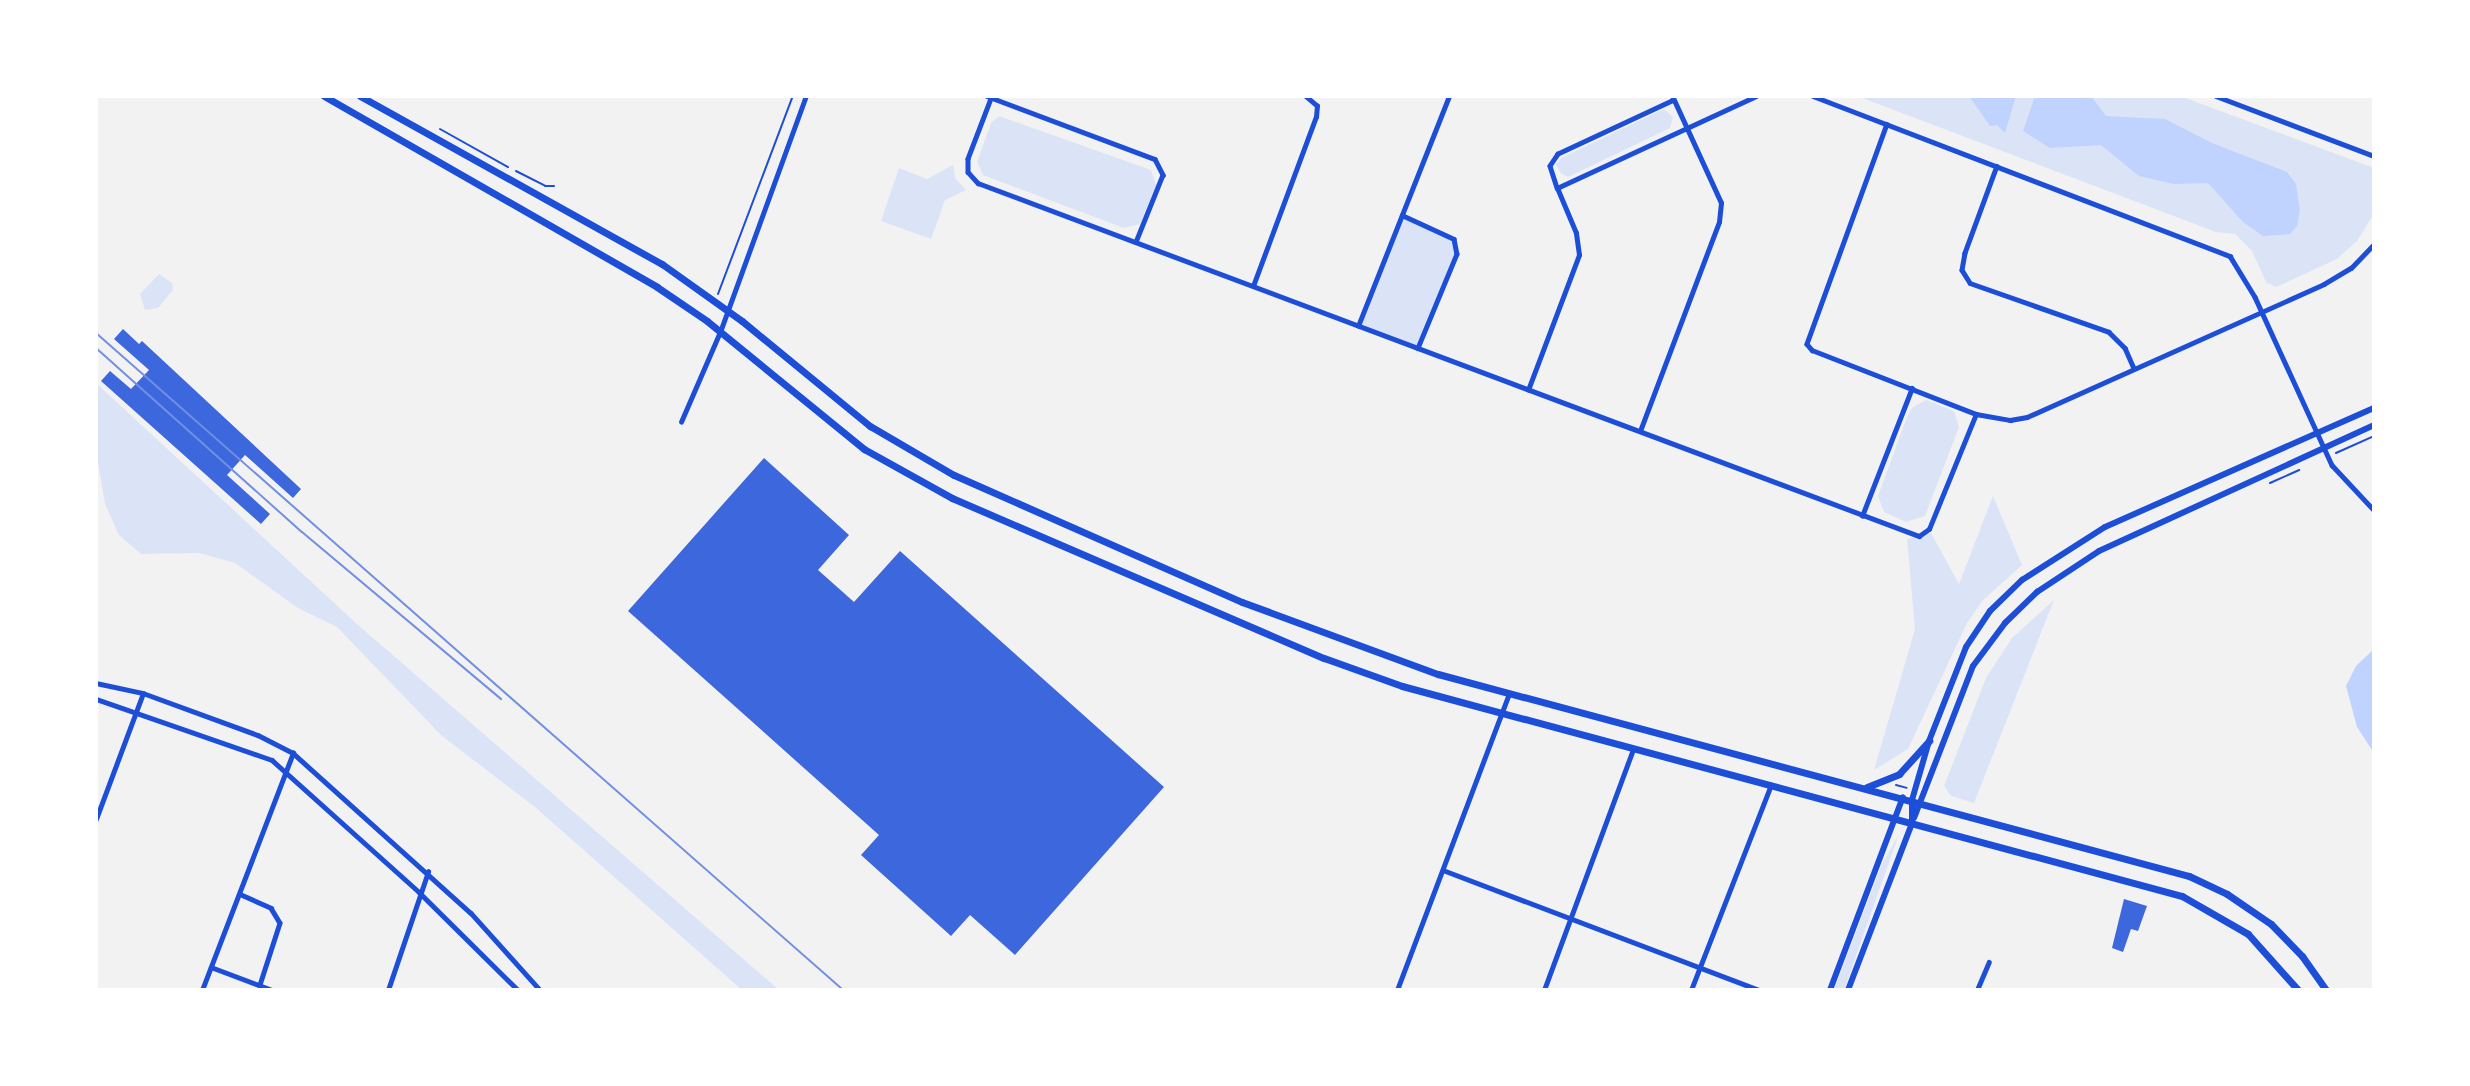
<!DOCTYPE html>
<style>
body{margin:0}
#map{position:relative;width:2470px;height:1086px;overflow:hidden;background:#f2f2f2;font-family:Mulish,sans-serif}
div>[style]{position:absolute}
[style*='--x']{left:calc(var(--x)*1px);top:calc(var(--y)*1px);width:calc(var(--w)*1px);rotate:calc(var(--a)*1deg)}
.green>*{inset:0;background:#dbe4f7}
.water>*{inset:0;background:#bfd3fe}
.building>*{inset:0;background:#3d67dc}
.path>*{height:2px;margin:-1px;padding:0 1px;transform-origin:1px;border-radius:1px;background:#1d4ed8}
.minor>*{height:4.5px;margin:-2.25px;padding:0 2.25px;transform-origin:2.25px;border-radius:2.25px;background:#1d4ed8}
.tertiary>*{height:6px;margin:-3px;padding:0 3px;transform-origin:3px;border-radius:3px;background:#1d4ed8}
.secondary>*{height:6px;margin:-3px;padding:0 3px;transform-origin:3px;border-radius:3px;background:#1d4ed8}
.primary>*{height:7px;margin:-3.5px;padding:0 3.5px;transform-origin:3.5px;border-radius:3.5px;background:#1d4ed8}
.tram>*{height:2px;margin:-1px;padding:0 1px;transform-origin:1px;border-radius:1px;background:#7290e2}
span{translate:-50% -50%;white-space:nowrap;text-align:center;line-height:1.15;-webkit-text-stroke:6px #fff;paint-order:stroke}
.frame{position:absolute;inset:0;border:98px solid #fff;pointer-events:none}
</style>
<div id="map">
<div class="green">
<i style="clip-path:polygon(1857px 96px,2180px 96px,2374px 168px,2374px 214px,2357px 241px,2337px 259px,2276px 287px,2266px 282px,2252px 251px,2235px 234px,2216px 232px)"></i>
<i style="clip-path:polygon(1664px 109px,1673px 117px,1670px 128px,1568px 177px,1561px 173px,1556px 165px,1561px 158px)"></i>
<i style="clip-path:polygon(999px 116px,1151px 170px,1156px 185px,1140px 224px,1124px 228px,983px 175px,977px 162px,991px 123px)"></i>
<i style="clip-path:polygon(953px 165px,955px 178px,966px 190px,945px 200px,931px 239px,881px 221px,899px 168px,927px 179px)"></i>
<i style="clip-path:polygon(1402px 215px,1454px 239px,1457px 254px,1418px 349px,1358px 326px)"></i>
<i style="clip-path:polygon(159px 274px,172px 283px,173px 290px,158px 308px,145px 310px,140px 294px)"></i>
<i style="clip-path:polygon(96px 383px,357px 624px,779px 990px,742px 990px,535px 807px,442px 736px,337px 627px,298px 608px,235px 563px,199px 553px,141px 554px,119px 535px,105px 504px,97px 458px)"></i>
<i style="clip-path:polygon(1926px 400px,1954px 411px,1959px 427px,1925px 516px,1906px 522px,1884px 512px,1878px 496px,1907px 417px,1912px 408px)"></i>
<i style="clip-path:polygon(1993px 496px,2022px 565px,1983px 600px,1967px 623px,1908px 749px,1874px 770px,1915px 629px,1907px 539px,1931px 533px,1959px 584px)"></i>
<i style="clip-path:polygon(2054px 600px,1974px 803px,1951px 796px,1944px 786px,1986px 678px,2012px 638px)"></i>
<i style="clip-path:polygon(1899px 834px,1844px 990px,1834px 990px,1882px 864px)"></i>
</div>
<div class="water">
<i style="clip-path:polygon(1969px 96px,2016px 96px,2005px 133px,1997px 125px,1990px 126px)"></i>
<i style="clip-path:polygon(2035px 96px,2091px 96px,2106px 116px,2165px 119px,2212px 143px,2287px 172px,2296px 184px,2300px 210px,2297px 226px,2290px 234px,2263px 236px,2243px 222px,2208px 183px,2174px 184px,2139px 176px,2101px 145px,2050px 148px,2023px 131px)"></i>
<i style="clip-path:polygon(2374px 649px,2374px 753px,2357px 727px,2346px 686px,2356px 666px)"></i>
</div>
<div class="building">
<i style="clip-path:polygon(123px 329px,139px 344px,142px 341px,301px 489px,293px 498px,245px 455px,227px 475px,270px 514px,261px 524px,101px 381px,110px 371px,131px 389px,149px 370px,114px 339px)"></i>
<i style="clip-path:polygon(764px 458px,849px 535px,818px 570px,854px 602px,900px 551px,1164px 787px,1015px 955px,970px 915px,951px 936px,861px 855px,879px 835px,628px 611px)"></i>
<i style="clip-path:polygon(2124px 899px,2147px 906px,2138px 931px,2131px 929px,2123px 952px,2112px 948px)"></i>
</div>
<div class="path">
<i style="--x:440;--y:129;--w:78;--a:29.2"></i>
<i style="--x:516;--y:171;--w:33;--a:27"></i>
<i style="--x:545;--y:186;--w:9;--a:0"></i>
<i style="--x:718;--y:294;--w:212;--a:-69.3"></i>
<i style="--x:2336;--y:453;--w:42;--a:-24.1"></i>
<i style="--x:2270;--y:483;--w:32;--a:-24"></i>
<i style="--x:1896;--y:785;--w:11;--a:15"></i>
</div>
<div class="minor">
<i style="--x:987;--y:96;--w:179;--a:20.6"></i>
<i style="--x:1155;--y:159;--w:18;--a:63"></i>
<i style="--x:1163;--y:175;--w:72;--a:111.9"></i>
<i style="--x:992;--y:96;--w:67;--a:110.9"></i>
<i style="--x:968;--y:159;--w:13;--a:90"></i>
<i style="--x:968;--y:172;--w:15;--a:48"></i>
<i style="--x:978;--y:183;--w:1005;--a:20.56"></i>
<i style="--x:1919;--y:536;--w:12;--a:-35"></i>
<i style="--x:1929;--y:529;--w:124;--a:-67.8"></i>
<i style="--x:1813;--y:96;--w:447;--a:21"></i>
<i style="--x:2230;--y:256;--w:48;--a:58.6"></i>
<i style="--x:2255;--y:297;--w:185;--a:65.4"></i>
<i style="--x:2332;--y:465;--w:62;--a:47"></i>
<i style="--x:2216;--y:96;--w:169;--a:20.8"></i>
<i style="--x:1674;--y:100;--w:128;--a:155"></i>
<i style="--x:1558;--y:154;--w:14;--a:124"></i>
<i style="--x:1550;--y:166;--w:23;--a:72"></i>
<i style="--x:1557;--y:188;--w:219;--a:-24.8"></i>
<i style="--x:1887;--y:124;--w:234;--a:110"></i>
<i style="--x:1807;--y:344;--w:8;--a:50"></i>
<i style="--x:1812;--y:350;--w:176;--a:21.3"></i>
<i style="--x:1976;--y:414;--w:35;--a:10"></i>
<i style="--x:2010;--y:420;--w:17;--a:-10"></i>
<i style="--x:2027;--y:417;--w:325;--a:-24.1"></i>
<i style="--x:2324;--y:284;--w:31;--a:-31"></i>
<i style="--x:2351;--y:268;--w:33;--a:-46"></i>
<i style="--x:1997;--y:166;--w:93;--a:110.2"></i>
<i style="--x:1965;--y:253;--w:17;--a:100"></i>
<i style="--x:1962;--y:270;--w:15;--a:58"></i>
<i style="--x:1970;--y:283;--w:147;--a:19.4"></i>
<i style="--x:2109;--y:332;--w:23;--a:45"></i>
<i style="--x:2125;--y:348;--w:22;--a:66"></i>
<i style="--x:1402;--y:215;--w:57;--a:24.8"></i>
<i style="--x:1454;--y:239;--w:15;--a:79"></i>
<i style="--x:1457;--y:254;--w:102;--a:112.5"></i>
<i style="--x:1253;--y:286;--w:180;--a:-69.6"></i>
<i style="--x:1316;--y:117;--w:11;--a:-85"></i>
<i style="--x:1317;--y:106;--w:16;--a:-140"></i>
<i style="--x:1358;--y:326;--w:247;--a:-68.4"></i>
<i style="--x:1528;--y:390;--w:144;--a:-69.3"></i>
<i style="--x:1579;--y:255;--w:22;--a:-98"></i>
<i style="--x:1576;--y:233;--w:49;--a:-112.9"></i>
<i style="--x:681;--y:422;--w:98;--a:-66.6"></i>
<i style="--x:720;--y:332;--w:251;--a:-70"></i>
<i style="--x:1640;--y:431;--w:223;--a:-69.3"></i>
<i style="--x:1719;--y:222;--w:19;--a:-84"></i>
<i style="--x:1721;--y:203;--w:118;--a:-114.6"></i>
<i style="--x:1862;--y:516;--w:137;--a:-68.7"></i>
<i style="--x:96;--y:683;--w:48;--a:12"></i>
<i style="--x:143;--y:693;--w:122;--a:20.1"></i>
<i style="--x:258;--y:735;--w:39;--a:27"></i>
<i style="--x:293;--y:753;--w:239;--a:42"></i>
<i style="--x:471;--y:913;--w:103;--a:48.1"></i>
<i style="--x:96;--y:699;--w:186;--a:19.1"></i>
<i style="--x:272;--y:760;--w:198;--a:41.9"></i>
<i style="--x:419;--y:892;--w:139;--a:44.7"></i>
<i style="--x:96;--y:819;--w:134;--a:-69.5"></i>
<i style="--x:1443;--y:870;--w:338;--a:20.8"></i>
<i style="--x:240;--y:894;--w:34;--a:24"></i>
<i style="--x:271;--y:908;--w:17;--a:59"></i>
<i style="--x:280;--y:923;--w:65;--a:107.9"></i>
<i style="--x:211;--y:967;--w:65;--a:20.7"></i>
<i style="--x:202;--y:990;--w:254;--a:-69"></i>
<i style="--x:388;--y:990;--w:125;--a:-71.3"></i>
<i style="--x:1397;--y:990;--w:317;--a:-69.3"></i>
<i style="--x:1544;--y:990;--w:257;--a:-69.7"></i>
<i style="--x:1691;--y:990;--w:220;--a:-68.7"></i>
<i style="--x:1977;--y:990;--w:30;--a:-67"></i>
</div>
<div class="tertiary">
<i style="--x:1830;--y:990;--w:206;--a:-69.3"></i>
<i style="--x:1848;--y:990;--w:179;--a:-69"></i>
</div>
<div class="secondary">
<i style="--x:1914;--y:818;--w:163;--a:-68.8"></i>
<i style="--x:1973;--y:666;--w:54;--a:-53.3"></i>
<i style="--x:2005;--y:623;--w:45;--a:-44.1"></i>
<i style="--x:2037;--y:592;--w:74;--a:-33.5"></i>
<i style="--x:2099;--y:551;--w:302;--a:-24.6"></i>
<i style="--x:1912;--y:823;--w:23;--a:-90"></i>
<i style="--x:1912;--y:800;--w:61;--a:-73.9"></i>
<i style="--x:1929;--y:741;--w:101;--a:-68.5"></i>
<i style="--x:1966;--y:647;--w:43;--a:-56.3"></i>
<i style="--x:1990;--y:611;--w:45;--a:-44.1"></i>
<i style="--x:2022;--y:580;--w:98;--a:-32.6"></i>
<i style="--x:2105;--y:527;--w:294;--a:-23.9"></i>
</div>
<div class="primary">
<i style="--x:324;--y:96;--w:384;--a:29.8"></i>
<i style="--x:657;--y:287;--w:60;--a:34.2"></i>
<i style="--x:707;--y:321;--w:203;--a:39.2"></i>
<i style="--x:864;--y:449;--w:101;--a:29.1"></i>
<i style="--x:952;--y:498;--w:405;--a:23.3"></i>
<i style="--x:1324;--y:658;--w:83;--a:19.7"></i>
<i style="--x:1402;--y:686;--w:808;--a:15.07"></i>
<i style="--x:2182;--y:896;--w:76;--a:29.9"></i>
<i style="--x:2248;--y:934;--w:75;--a:48.2"></i>
<i style="--x:360;--y:96;--w:346;--a:29.1"></i>
<i style="--x:662;--y:264;--w:98;--a:35.5"></i>
<i style="--x:742;--y:321;--w:166;--a:39.4"></i>
<i style="--x:870;--y:426;--w:97;--a:30.3"></i>
<i style="--x:954;--y:475;--w:315;--a:23.8"></i>
<i style="--x:1242;--y:602;--w:209;--a:20.2"></i>
<i style="--x:1438;--y:674;--w:778;--a:15.05"></i>
<i style="--x:2189;--y:876;--w:42;--a:25.3"></i>
<i style="--x:2227;--y:894;--w:53;--a:34.3"></i>
<i style="--x:2271;--y:924;--w:45;--a:45.9"></i>
<i style="--x:2302;--y:956;--w:42;--a:54.8"></i>
<i style="--x:1867;--y:787;--w:35;--a:-22"></i>
<i style="--x:1899;--y:774;--w:45;--a:-47.7"></i>
</div>
<div class="tram">
<i style="--x:96;--y:333;--w:995;--a:41.33"></i>
<i style="--x:96;--y:348;--w:276;--a:41.8"></i>
<i style="--x:302;--y:532;--w:260;--a:40"></i>
</div>
<div class="frame"></div>
</div>
